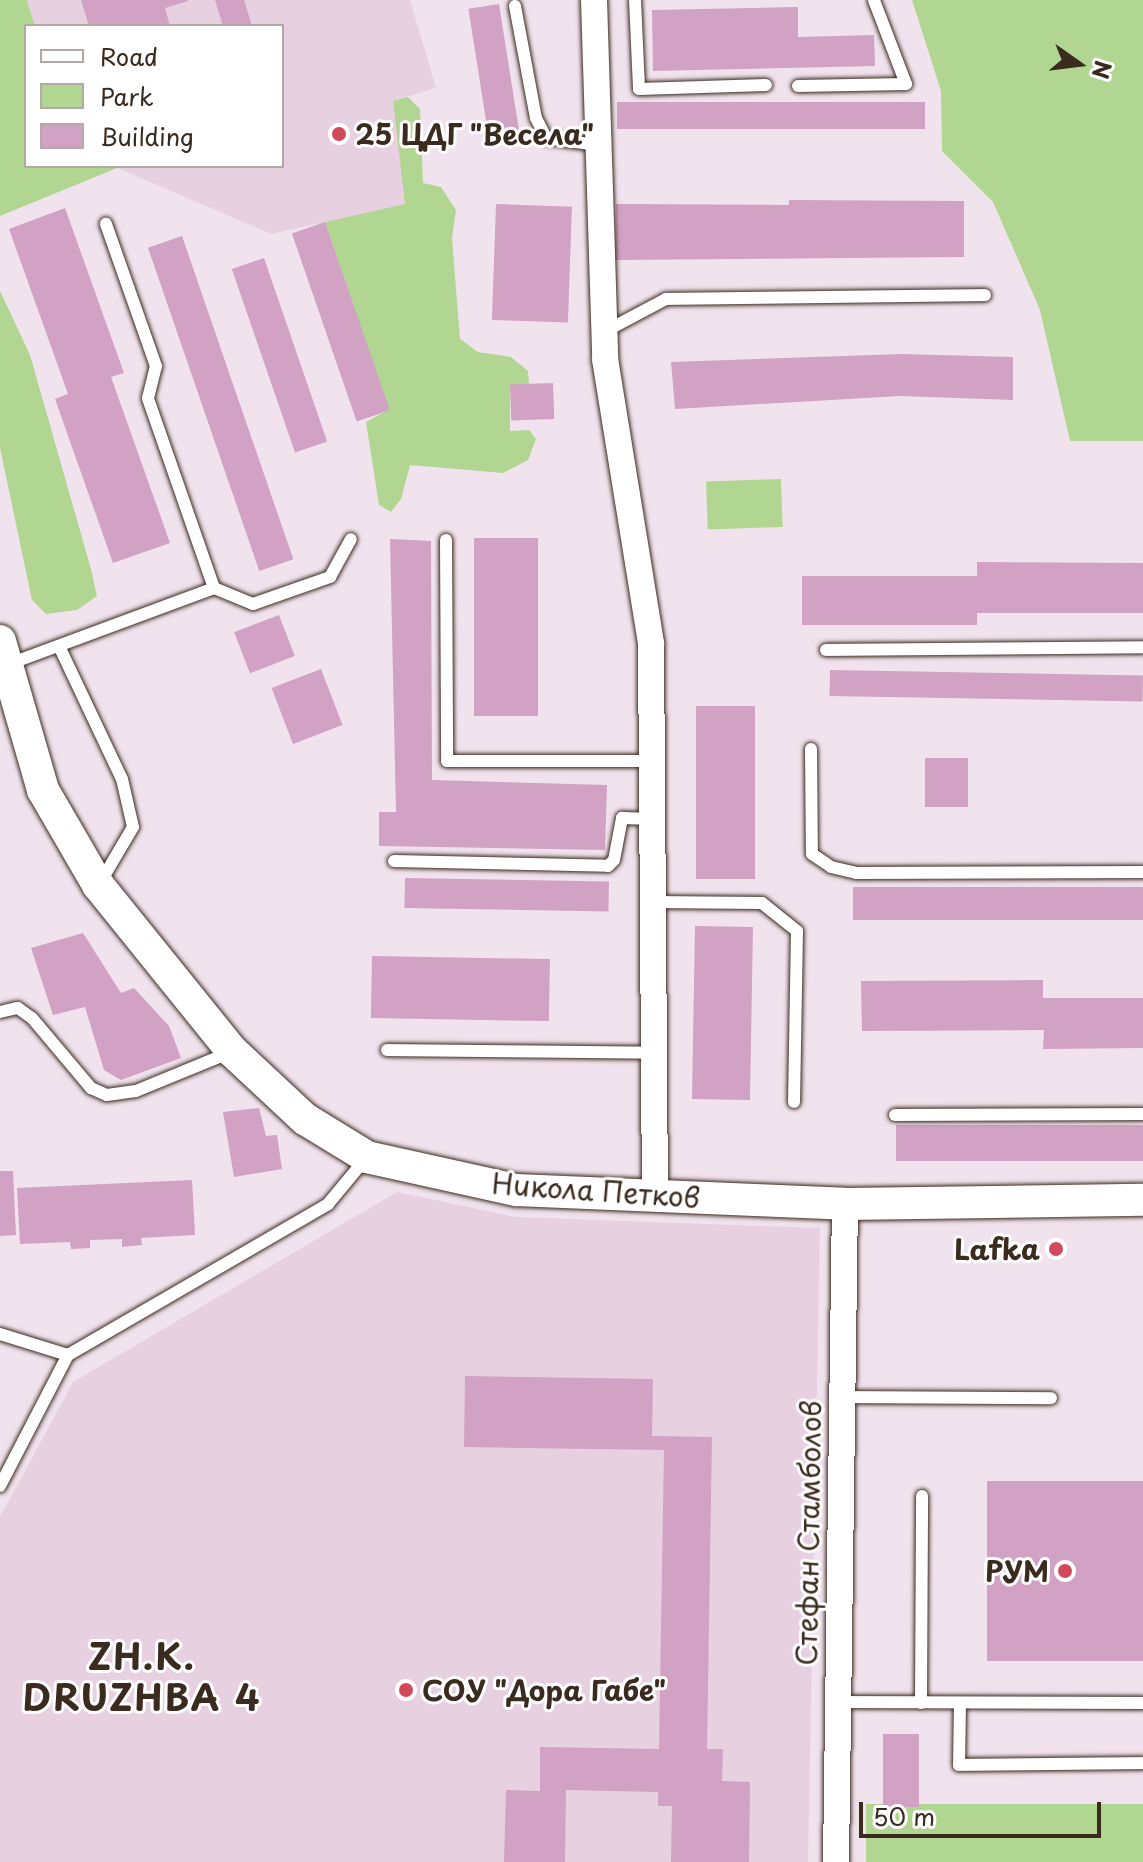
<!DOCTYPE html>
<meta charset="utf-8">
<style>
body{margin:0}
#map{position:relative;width:1143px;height:1862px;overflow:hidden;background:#f1e3ed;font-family:"Playpen Sans",sans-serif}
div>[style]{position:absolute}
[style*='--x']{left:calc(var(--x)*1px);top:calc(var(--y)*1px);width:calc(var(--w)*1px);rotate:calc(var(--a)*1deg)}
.built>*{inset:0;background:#e7d0e0}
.green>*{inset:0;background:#b1d691;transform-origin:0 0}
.building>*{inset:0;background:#d1a2c3;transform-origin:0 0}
.roads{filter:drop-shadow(0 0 2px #3b2a1e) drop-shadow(0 0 2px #3b2a1e)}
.service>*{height:12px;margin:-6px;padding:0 6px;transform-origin:6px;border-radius:6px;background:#fff}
.minor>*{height:26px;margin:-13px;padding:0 13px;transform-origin:13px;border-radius:13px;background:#fff}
.tertiary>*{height:32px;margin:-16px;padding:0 16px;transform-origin:16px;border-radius:16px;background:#fff}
.dots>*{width:22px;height:22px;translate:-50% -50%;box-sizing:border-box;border:4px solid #fff;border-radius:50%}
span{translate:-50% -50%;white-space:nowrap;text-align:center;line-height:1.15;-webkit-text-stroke:6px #fff;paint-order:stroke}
.poi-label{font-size:28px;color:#3b2a1e;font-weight:700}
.left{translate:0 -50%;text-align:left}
.right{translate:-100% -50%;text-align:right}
.street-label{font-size:28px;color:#3b2a1e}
.district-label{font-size:36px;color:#3b2a1e;font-weight:700;letter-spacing:2px}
.legend{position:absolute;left:24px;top:24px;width:260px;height:144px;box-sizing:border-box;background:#fff;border:2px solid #b1aaa5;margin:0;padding:10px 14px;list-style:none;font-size:24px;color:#3b2a1e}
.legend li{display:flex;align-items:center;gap:16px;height:40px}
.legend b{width:40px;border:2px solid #b1aaa5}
.north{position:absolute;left:1039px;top:24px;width:80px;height:80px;-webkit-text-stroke:6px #fff;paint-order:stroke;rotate:104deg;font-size:22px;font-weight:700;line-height:32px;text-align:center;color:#3b2a1e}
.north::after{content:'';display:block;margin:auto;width:28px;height:36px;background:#3b2a1e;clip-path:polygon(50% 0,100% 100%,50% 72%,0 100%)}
.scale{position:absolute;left:859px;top:1802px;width:242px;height:36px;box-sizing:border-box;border:4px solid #3b2a1e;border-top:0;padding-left:10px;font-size:24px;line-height:28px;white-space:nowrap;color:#3b2a1e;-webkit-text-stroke:6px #fff;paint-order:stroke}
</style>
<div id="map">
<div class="built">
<i style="clip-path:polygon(27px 0,410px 0,436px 88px,393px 101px,406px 204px,271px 234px,113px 166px,282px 166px,282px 26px,35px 26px)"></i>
<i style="clip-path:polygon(397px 1192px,516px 1217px,820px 1228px,808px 1862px,0 1862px,0 1517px,73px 1382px)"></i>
</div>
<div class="green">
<i style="clip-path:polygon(0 0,27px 0,35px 26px,26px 26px,26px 166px,117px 168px,0 216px)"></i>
<i style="clip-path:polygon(912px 0,1143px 0,1143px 441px,1070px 441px,1040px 310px,993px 202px,942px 151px,941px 91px)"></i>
<i style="clip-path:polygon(408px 97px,420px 109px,423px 183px,441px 187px,456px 210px,452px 238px,460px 339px,478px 352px,511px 357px,528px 371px,529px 384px,510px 386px,510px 431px,529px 430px,536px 439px,528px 460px,503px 473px,410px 465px,401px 499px,391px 512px,379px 505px,366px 422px,388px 410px,325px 222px,405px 204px,393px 101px)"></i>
<i style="clip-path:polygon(0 291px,30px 355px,91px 569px,97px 596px,77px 610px,46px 614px,32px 600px,0 448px)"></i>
<i style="left:781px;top:479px;width:48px;height:75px;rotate:88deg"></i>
<i style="left:1143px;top:1804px;width:58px;height:277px;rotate:90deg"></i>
</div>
<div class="building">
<i style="clip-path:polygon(81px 0,188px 0,188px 1px,165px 8px,170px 26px,89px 26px)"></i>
<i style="clip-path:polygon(215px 0,244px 0,252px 26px,223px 26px)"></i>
<i style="left:499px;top:4px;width:138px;height:31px;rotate:81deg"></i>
<i style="clip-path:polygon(798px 7px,798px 37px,874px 35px,875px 66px,653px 71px,652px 10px)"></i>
<i style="left:925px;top:102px;width:27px;height:308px;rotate:90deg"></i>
<i style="clip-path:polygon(789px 200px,964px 201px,964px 257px,615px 260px,616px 204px,789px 205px)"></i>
<i style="left:496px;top:204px;width:76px;height:116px;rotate:2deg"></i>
<i style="clip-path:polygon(65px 208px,124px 373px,111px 377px,170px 543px,113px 563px,55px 399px,68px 394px,9px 229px)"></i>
<i style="left:325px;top:222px;width:199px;height:35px;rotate:71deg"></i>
<i style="left:182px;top:236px;width:342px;height:36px;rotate:71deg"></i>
<i style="left:264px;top:258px;width:194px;height:34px;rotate:71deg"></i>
<i style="clip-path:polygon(902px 354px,1013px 357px,1013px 400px,900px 396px,675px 409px,671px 362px)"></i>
<i style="left:553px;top:383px;width:36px;height:43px;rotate:88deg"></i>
<i style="left:538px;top:538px;width:178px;height:64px;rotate:90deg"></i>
<i style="clip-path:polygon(390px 539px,431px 541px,432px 780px,607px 785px,605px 850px,379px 846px,379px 812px,396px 812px)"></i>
<i style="clip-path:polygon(977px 562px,1143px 563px,1143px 613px,977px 613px,977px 625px,802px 625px,802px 576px,977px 576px)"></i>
<i style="left:279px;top:615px;width:44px;height:48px;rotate:69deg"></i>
<i style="left:321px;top:669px;width:60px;height:53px;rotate:69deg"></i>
<i style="left:830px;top:670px;width:313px;height:26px;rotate:1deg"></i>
<i style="left:696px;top:706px;width:59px;height:173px"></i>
<i style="left:925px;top:758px;width:43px;height:49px"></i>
<i style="left:405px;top:878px;width:204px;height:30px;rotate:1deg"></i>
<i style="left:853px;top:887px;width:290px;height:33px"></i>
<i style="left:695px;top:926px;width:58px;height:173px;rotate:1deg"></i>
<i style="clip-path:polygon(83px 933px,121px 993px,134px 988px,169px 1026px,181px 1058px,121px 1080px,104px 1070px,85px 1007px,53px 1015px,31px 948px)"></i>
<i style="left:372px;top:956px;width:178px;height:62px;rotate:1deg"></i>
<i style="clip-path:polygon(1043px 980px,1043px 998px,1143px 998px,1143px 1048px,1043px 1049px,1044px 1030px,862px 1031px,861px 981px)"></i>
<i style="clip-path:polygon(259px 1108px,266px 1136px,277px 1135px,282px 1169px,234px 1177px,223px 1112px)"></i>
<i style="left:1143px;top:1125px;width:36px;height:247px;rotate:90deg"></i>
<i style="clip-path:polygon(0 1171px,13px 1171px,16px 1235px,0 1236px)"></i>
<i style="clip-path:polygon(192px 1180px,195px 1235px,141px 1238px,142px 1245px,122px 1247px,122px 1239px,90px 1240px,90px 1248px,71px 1249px,70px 1242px,20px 1244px,17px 1188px)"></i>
<i style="clip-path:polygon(465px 1376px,653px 1379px,652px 1436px,712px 1437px,707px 1749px,723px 1749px,722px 1781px,750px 1782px,749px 1862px,671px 1862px,672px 1806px,658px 1806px,658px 1792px,566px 1790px,565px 1862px,504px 1862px,506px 1790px,540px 1791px,540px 1747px,659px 1749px,664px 1450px,464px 1447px)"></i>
<i style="left:987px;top:1481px;width:156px;height:180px"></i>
<i style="left:883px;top:1734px;width:36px;height:73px"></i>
</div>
<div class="roads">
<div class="service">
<i style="--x:635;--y:0;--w:89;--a:87.4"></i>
<i style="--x:639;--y:89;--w:127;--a:-1.8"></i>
<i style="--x:515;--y:6;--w:114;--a:79.4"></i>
<i style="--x:536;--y:118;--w:22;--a:63"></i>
<i style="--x:546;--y:138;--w:51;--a:7.8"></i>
<i style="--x:798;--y:86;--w:108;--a:-1.1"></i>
<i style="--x:906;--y:84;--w:90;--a:-110.9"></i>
<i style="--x:604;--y:332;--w:70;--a:-28"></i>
<i style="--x:666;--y:299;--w:319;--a:-0.7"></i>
<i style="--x:446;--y:540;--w:221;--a:89.7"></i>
<i style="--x:447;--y:761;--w:205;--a:0"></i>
<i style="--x:214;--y:588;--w:42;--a:22.3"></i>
<i style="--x:253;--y:604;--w:82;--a:-19.3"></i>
<i style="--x:330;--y:577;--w:43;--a:-61.1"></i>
<i style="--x:59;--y:646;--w:147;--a:64.7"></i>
<i style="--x:122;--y:779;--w:49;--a:77.1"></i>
<i style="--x:133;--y:827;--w:65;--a:120.5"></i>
<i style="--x:826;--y:650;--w:317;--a:-0.5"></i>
<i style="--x:9;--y:664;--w:219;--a:-20.3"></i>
<i style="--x:214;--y:588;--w:201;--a:-109.2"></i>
<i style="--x:148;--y:398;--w:33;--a:-76"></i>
<i style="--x:156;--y:366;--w:151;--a:-109.4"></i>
<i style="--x:811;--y:749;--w:105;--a:89.5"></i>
<i style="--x:812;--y:854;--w:23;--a:34"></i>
<i style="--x:831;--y:867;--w:27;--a:13"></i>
<i style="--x:857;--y:873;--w:286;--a:-0.2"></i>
<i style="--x:394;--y:861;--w:214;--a:1.3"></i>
<i style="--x:608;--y:866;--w:8;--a:-45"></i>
<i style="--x:614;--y:860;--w:43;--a:-79.2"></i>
<i style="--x:622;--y:818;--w:30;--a:2"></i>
<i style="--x:652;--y:902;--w:110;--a:0.5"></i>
<i style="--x:762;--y:903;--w:45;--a:38.7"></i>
<i style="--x:797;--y:931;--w:171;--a:91"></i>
<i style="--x:0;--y:1012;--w:18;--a:-13"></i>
<i style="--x:18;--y:1008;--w:17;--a:36"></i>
<i style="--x:32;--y:1018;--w:92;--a:49.9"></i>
<i style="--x:91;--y:1088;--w:17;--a:24"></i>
<i style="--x:107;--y:1095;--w:29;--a:-8"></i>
<i style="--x:136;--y:1091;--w:103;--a:-22.3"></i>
<i style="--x:387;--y:1050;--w:267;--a:0.6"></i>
<i style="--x:895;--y:1115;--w:248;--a:-0.2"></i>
<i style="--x:0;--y:1334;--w:71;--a:17.2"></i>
<i style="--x:68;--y:1355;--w:301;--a:-30.1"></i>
<i style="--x:328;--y:1204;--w:61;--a:-50.3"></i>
<i style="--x:842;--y:1397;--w:209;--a:0.3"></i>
<i style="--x:0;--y:1486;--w:148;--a:-62.6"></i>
<i style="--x:838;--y:1702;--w:305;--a:0.2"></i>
<i style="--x:921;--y:1703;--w:207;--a:-89.7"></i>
<i style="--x:960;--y:1703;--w:62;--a:90.9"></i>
<i style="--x:959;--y:1765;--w:184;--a:-0.6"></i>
</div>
<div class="minor">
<i style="--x:594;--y:0;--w:359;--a:88.2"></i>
<i style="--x:605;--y:359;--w:288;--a:80.8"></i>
<i style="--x:651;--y:643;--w:553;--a:89.59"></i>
<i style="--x:836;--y:1862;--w:658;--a:-89.22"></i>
</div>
<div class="tertiary">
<i style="--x:0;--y:641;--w:155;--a:73.9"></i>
<i style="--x:43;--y:790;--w:110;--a:59.9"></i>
<i style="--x:98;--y:885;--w:213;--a:51.1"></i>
<i style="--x:232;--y:1051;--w:100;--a:43"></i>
<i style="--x:305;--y:1119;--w:73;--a:31.5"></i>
<i style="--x:367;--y:1157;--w:153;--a:12.5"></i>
<i style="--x:516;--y:1190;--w:329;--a:2.4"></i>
<i style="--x:845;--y:1204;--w:298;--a:-0.8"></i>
</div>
</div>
<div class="dots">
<i style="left:339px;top:134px;background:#d1495b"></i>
<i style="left:1056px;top:1249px;background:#d1495b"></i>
<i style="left:1065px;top:1571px;background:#d1495b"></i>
<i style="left:406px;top:1690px;background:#d1495b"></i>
</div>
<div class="poi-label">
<span class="left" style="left:355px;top:134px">25 ЦДГ "Весела"</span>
<span class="right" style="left:1040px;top:1249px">Lafka</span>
<span class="right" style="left:1049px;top:1571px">РУМ</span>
<span class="left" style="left:422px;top:1690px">СОУ "Дора Габе"</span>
</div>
<div class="street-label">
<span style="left:596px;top:1190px;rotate:4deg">Никола Петков</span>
<span style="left:808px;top:1533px;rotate:-89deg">Стефан Стамболов</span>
</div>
<div class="district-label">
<span style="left:142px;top:1676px">ZH.K.<br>DRUZHBA 4</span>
</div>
<ul class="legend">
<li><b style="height:10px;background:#fff"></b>Road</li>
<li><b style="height:22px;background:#b1d691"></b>Park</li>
<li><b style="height:22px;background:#d1a2c3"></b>Building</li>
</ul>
<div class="north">N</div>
<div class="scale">50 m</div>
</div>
